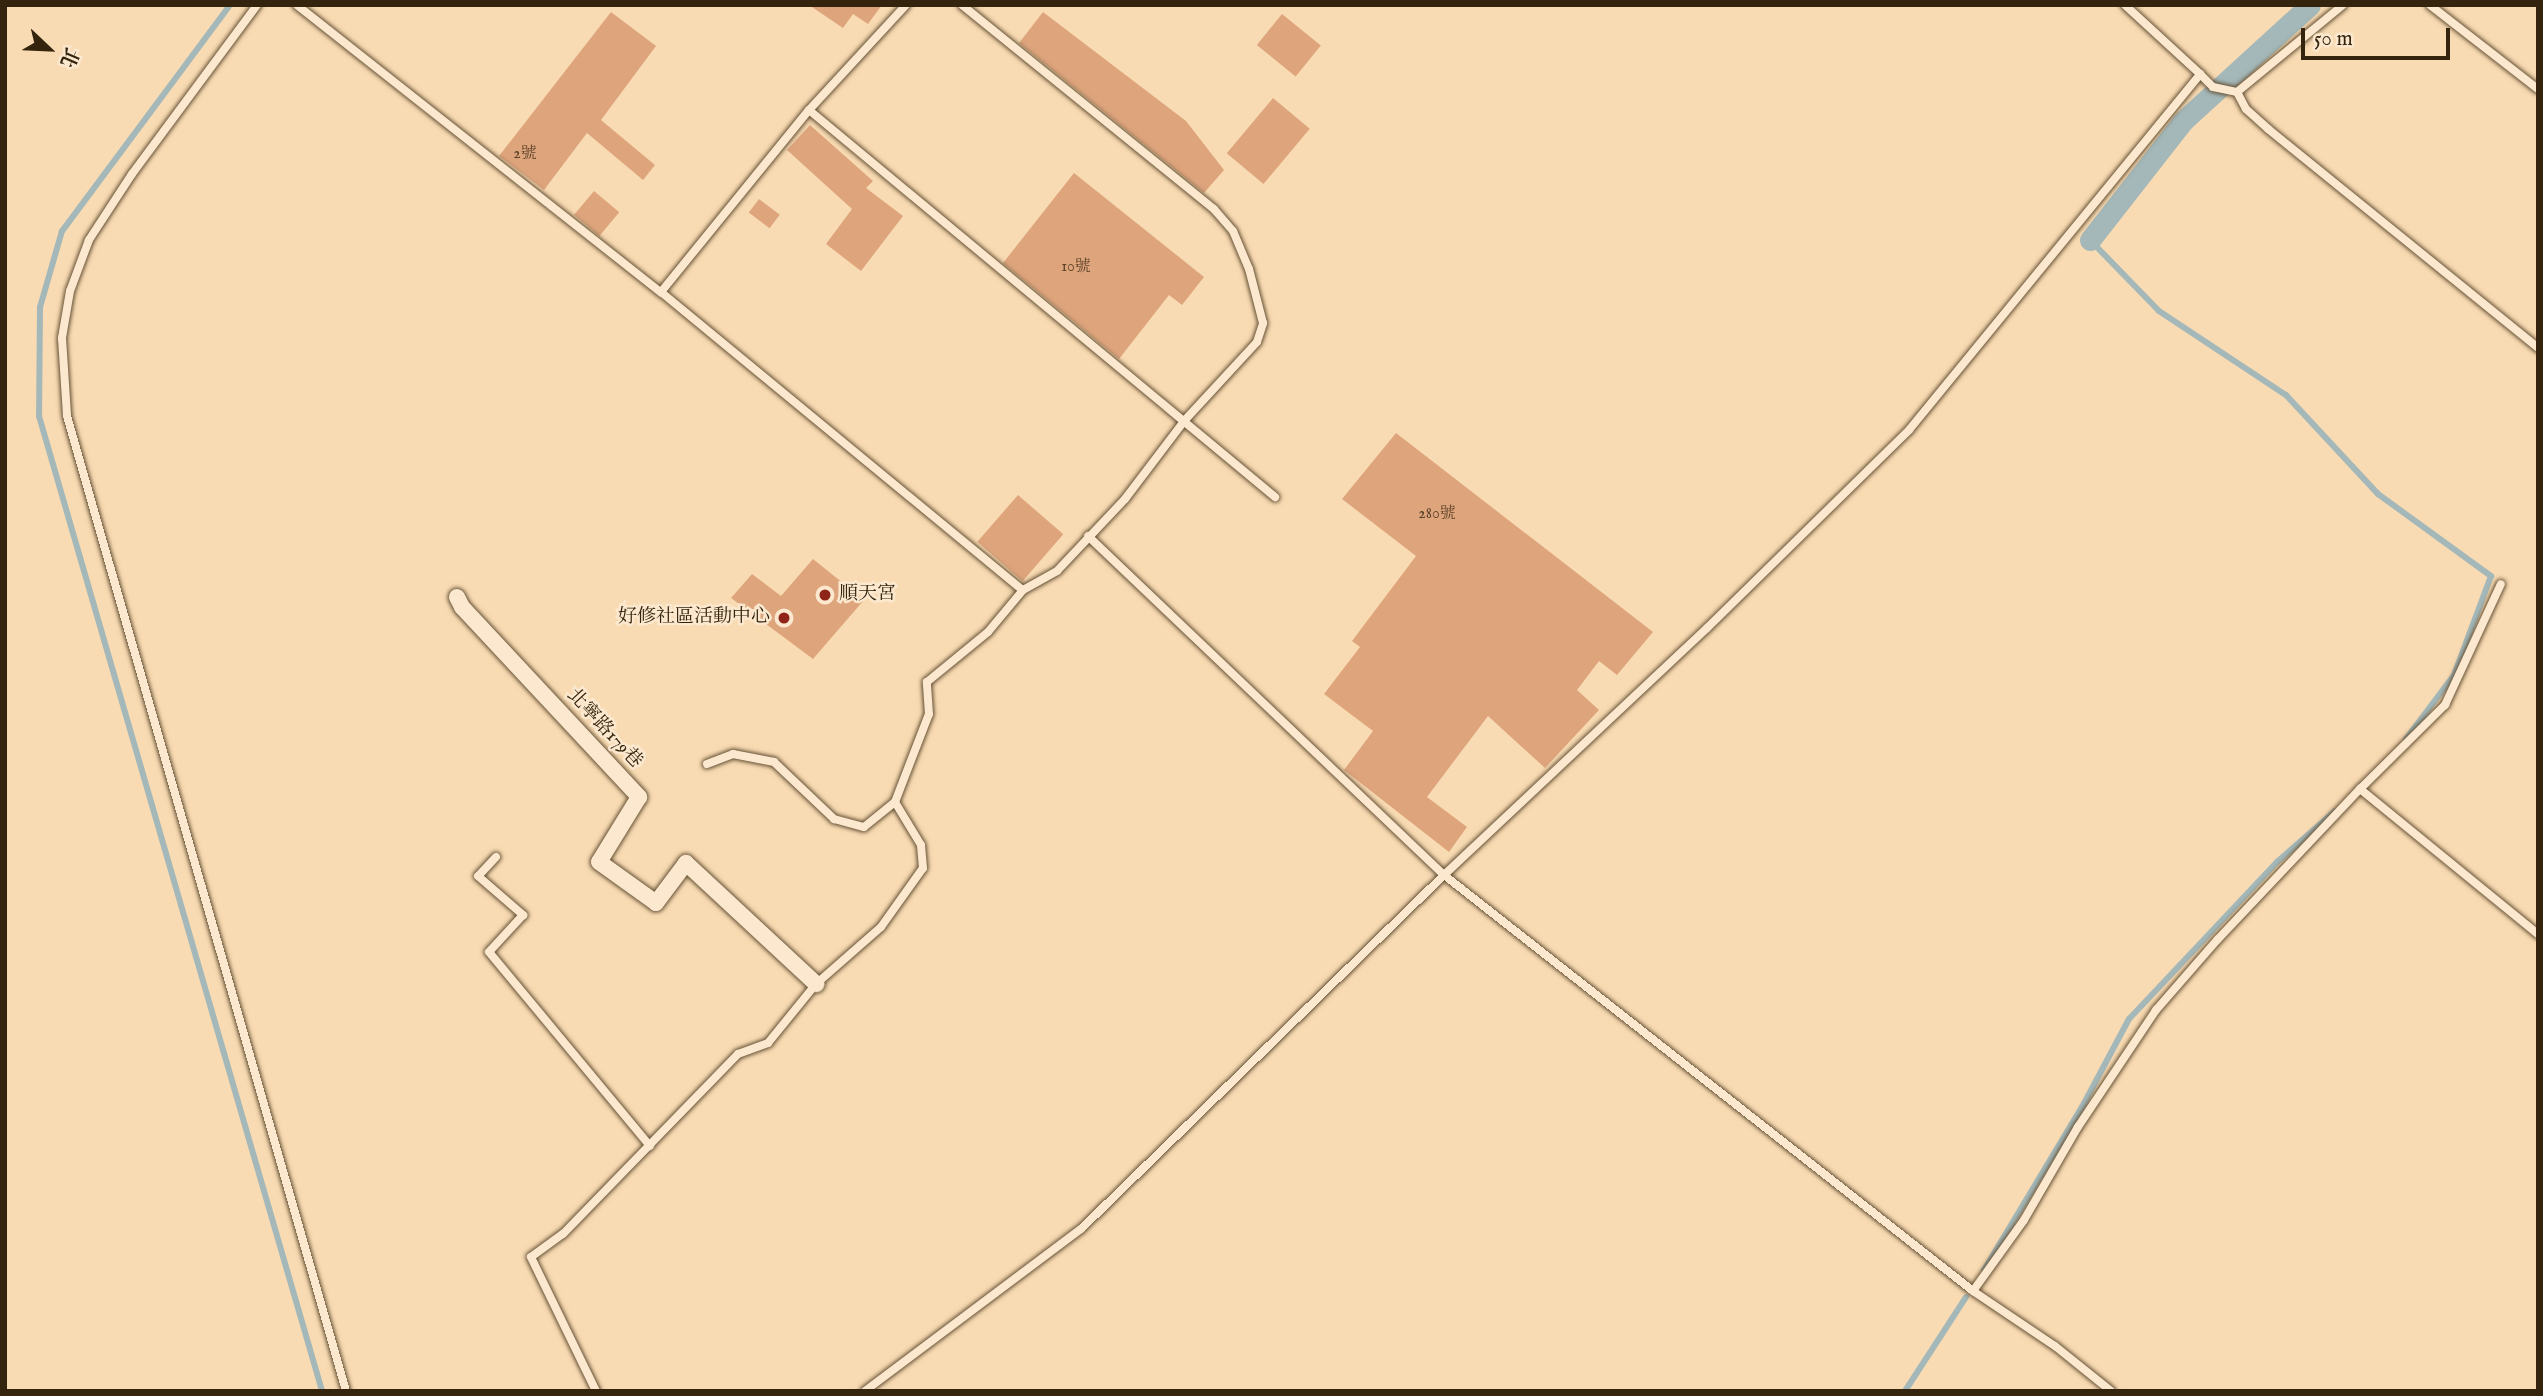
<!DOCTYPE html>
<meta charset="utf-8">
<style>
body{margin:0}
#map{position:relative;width:2543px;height:1396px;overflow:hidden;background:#f9dbb3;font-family:"IM FELL English","Noto Serif TC",serif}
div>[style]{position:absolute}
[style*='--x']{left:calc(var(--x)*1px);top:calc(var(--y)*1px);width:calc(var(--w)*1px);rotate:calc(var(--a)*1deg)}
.stream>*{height:6px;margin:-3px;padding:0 3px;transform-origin:3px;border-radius:3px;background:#a4b8b9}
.canal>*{height:21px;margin:-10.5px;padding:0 10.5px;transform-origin:10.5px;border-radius:10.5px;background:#a4b8b9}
.building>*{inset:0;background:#dea57d;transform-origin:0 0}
.roads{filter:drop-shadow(0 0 2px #665236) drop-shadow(0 0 2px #665236)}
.lane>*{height:8px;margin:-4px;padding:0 4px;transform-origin:4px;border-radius:4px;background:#fbe8ce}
.street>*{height:16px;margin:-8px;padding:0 8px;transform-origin:8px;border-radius:8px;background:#fbe8ce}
.dots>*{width:19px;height:19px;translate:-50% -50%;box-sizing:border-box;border:4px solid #fbe8ce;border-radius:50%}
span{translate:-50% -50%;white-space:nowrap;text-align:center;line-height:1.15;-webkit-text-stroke:5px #fbe8ce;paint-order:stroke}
.number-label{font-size:16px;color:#5f4429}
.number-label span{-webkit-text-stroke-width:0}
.poi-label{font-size:19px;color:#35240d}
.left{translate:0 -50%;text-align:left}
.right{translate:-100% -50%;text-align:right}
.street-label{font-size:19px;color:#35240d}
.frame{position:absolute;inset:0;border:7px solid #35240d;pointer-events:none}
.north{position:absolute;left:14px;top:14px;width:70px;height:70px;-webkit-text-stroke:5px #fbe8ce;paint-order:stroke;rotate:113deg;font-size:19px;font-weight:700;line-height:28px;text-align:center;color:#35240d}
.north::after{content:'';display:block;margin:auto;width:24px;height:32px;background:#35240d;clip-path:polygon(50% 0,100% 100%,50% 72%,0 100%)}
.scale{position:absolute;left:2301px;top:28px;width:149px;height:32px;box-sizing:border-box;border:4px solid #35240d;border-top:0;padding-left:9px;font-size:21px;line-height:24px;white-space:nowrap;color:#35240d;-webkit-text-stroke:5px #fbe8ce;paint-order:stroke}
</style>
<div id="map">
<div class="stream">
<i style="--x:230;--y:5;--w:282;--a:126.6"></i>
<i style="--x:62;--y:231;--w:79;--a:106.1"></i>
<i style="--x:40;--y:307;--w:109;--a:90.5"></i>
<i style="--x:39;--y:416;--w:1015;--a:73.81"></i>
<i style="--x:2090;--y:240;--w:99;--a:45.8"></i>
<i style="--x:2159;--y:311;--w:152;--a:33.5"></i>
<i style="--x:2286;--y:395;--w:135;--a:47.1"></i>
<i style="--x:2378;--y:494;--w:140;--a:36"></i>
<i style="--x:2491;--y:576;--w:106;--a:110.5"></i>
<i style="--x:2454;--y:675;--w:80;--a:126.9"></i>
<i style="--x:1984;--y:1270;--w:190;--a:-59"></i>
<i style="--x:2082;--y:1107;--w:100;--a:-61.9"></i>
<i style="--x:2129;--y:1019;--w:216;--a:-46.7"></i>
<i style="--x:2277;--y:862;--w:77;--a:-41.3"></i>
<i style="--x:1905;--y:1391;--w:112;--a:-57"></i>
</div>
<div class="canal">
<i style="--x:2090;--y:240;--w:151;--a:-52"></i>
<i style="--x:2183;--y:121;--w:172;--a:-42.4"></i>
</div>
<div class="building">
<i style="clip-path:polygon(809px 5px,882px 5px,868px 24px,853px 14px,843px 28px)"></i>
<i style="clip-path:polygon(611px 12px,656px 46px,601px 120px,655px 165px,643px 180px,587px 133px,544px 190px,499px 156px)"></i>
<i style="clip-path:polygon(1043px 12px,1186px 121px,1224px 170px,1204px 193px,1019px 43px)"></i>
<i style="left:1282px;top:14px;width:50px;height:40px;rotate:39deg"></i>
<i style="left:1273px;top:98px;width:48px;height:72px;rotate:40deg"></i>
<i style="clip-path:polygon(810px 125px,873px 181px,866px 188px,903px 216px,861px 271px,826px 244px,852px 209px,787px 150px)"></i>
<i style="clip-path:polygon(1074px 173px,1204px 277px,1182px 305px,1169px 295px,1119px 359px,1003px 263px)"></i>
<i style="left:594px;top:191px;width:33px;height:31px;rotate:40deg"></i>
<i style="left:759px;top:199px;width:26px;height:17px;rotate:37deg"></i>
<i style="clip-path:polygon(1396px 433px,1653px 632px,1617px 675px,1599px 661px,1577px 690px,1599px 710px,1545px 768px,1488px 716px,1427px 797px,1467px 827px,1449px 852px,1344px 770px,1373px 731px,1324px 694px,1360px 647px,1352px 641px,1416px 556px,1342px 499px)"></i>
<i style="left:1018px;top:495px;width:60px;height:62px;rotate:41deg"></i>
<i style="clip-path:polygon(813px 559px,864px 600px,813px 659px,731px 598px,752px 574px,781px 596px)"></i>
</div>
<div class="roads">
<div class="lane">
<i style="--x:257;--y:5;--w:210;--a:126.5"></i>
<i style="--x:132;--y:174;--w:79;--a:123.1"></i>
<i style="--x:89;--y:240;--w:54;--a:110.4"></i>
<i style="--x:70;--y:291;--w:48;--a:99.7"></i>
<i style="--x:62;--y:338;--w:78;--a:86.3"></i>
<i style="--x:67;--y:416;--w:1014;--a:74.03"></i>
<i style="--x:297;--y:5;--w:464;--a:38.3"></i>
<i style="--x:661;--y:292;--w:469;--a:39.5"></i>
<i style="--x:2125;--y:5;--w:102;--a:42.6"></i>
<i style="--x:2430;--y:5;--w:137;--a:37.9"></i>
<i style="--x:2237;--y:92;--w:19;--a:62"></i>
<i style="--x:2246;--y:109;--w:30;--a:42"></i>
<i style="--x:2268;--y:129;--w:348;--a:39"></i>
<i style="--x:809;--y:110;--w:606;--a:39.71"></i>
<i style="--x:661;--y:292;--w:235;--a:-50.9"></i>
<i style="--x:809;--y:110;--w:143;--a:-47.3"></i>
<i style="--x:1088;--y:536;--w:492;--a:43.6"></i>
<i style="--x:1444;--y:875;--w:673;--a:38.18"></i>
<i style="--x:1973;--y:1291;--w:99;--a:33.9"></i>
<i style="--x:2055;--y:1346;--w:72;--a:38.8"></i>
<i style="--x:707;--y:764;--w:28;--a:-21"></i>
<i style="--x:733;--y:754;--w:42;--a:11"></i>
<i style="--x:774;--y:762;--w:83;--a:43.5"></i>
<i style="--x:834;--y:819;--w:31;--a:15"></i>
<i style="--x:864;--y:827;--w:40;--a:-39"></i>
<i style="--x:895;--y:802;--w:94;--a:-68.9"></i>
<i style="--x:929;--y:714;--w:32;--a:-94"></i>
<i style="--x:927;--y:682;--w:79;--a:-39.3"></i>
<i style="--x:988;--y:632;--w:55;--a:-50.2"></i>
<i style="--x:1023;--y:590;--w:39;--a:-29"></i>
<i style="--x:1057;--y:571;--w:99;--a:-46.6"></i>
<i style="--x:1125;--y:499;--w:99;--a:-52.8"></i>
<i style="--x:1185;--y:420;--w:106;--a:-47.3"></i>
<i style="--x:1257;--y:342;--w:20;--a:-72"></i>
<i style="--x:1263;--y:323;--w:56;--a:-104.5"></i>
<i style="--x:1249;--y:269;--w:41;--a:-112.8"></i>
<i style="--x:1233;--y:231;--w:29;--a:-131"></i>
<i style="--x:1214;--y:209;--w:324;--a:-141"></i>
<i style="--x:2360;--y:789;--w:230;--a:39.2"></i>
<i style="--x:496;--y:857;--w:26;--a:133"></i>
<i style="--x:478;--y:876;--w:60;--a:40.9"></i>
<i style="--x:523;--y:915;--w:50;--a:132.6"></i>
<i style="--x:489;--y:952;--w:252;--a:50.3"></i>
<i style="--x:1973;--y:1291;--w:87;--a:-54.3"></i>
<i style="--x:2024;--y:1220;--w:108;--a:-59.9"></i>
<i style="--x:2078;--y:1127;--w:141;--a:-56.3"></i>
<i style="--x:2156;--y:1010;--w:94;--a:-48.9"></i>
<i style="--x:2218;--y:939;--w:207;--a:-46.6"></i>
<i style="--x:2360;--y:789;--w:120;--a:-44.7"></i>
<i style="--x:2445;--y:705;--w:133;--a:-65.2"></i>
<i style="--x:596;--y:1391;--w:149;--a:-115.9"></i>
<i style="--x:531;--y:1257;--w:39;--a:-36"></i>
<i style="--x:563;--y:1234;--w:251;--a:-45.8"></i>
<i style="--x:738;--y:1054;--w:32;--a:-20"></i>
<i style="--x:768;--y:1043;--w:76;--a:-50.9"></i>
<i style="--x:816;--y:984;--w:86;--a:-41.2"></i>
<i style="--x:881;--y:927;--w:72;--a:-54.6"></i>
<i style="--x:923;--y:868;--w:23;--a:-95"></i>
<i style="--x:921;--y:845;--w:50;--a:-121.2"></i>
<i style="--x:865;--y:1391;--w:270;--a:-36.9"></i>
<i style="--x:1081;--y:1229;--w:507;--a:-44.28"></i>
<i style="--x:1444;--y:875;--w:361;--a:-43.2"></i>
<i style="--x:1707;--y:628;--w:283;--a:-44.4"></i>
<i style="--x:1909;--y:430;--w:460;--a:-50.7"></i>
<i style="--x:2200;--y:74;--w:18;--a:45"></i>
<i style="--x:2213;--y:87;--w:25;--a:12"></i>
<i style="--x:2237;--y:92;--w:137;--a:-39.4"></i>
</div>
<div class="street">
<i style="--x:457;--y:597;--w:11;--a:63"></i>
<i style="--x:462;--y:607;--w:260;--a:47"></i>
<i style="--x:639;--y:797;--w:76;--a:121.6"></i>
<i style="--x:599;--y:862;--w:70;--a:35.7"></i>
<i style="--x:656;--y:903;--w:50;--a:-53.1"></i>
<i style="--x:686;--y:863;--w:178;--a:42.9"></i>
</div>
</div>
<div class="dots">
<i style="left:825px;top:595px;background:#8f2418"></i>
<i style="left:784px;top:618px;background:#8f2418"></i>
</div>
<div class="number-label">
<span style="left:525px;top:154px">2號</span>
<span style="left:1076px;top:267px">10號</span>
<span style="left:1437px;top:514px">280號</span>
</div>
<div class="poi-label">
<span class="left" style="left:839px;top:595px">順天宮</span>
<span class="right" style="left:770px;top:618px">好修社區活動中心</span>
</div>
<div class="street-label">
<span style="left:604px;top:729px;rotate:47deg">北寧路179巷</span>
</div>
<div class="frame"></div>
<div class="north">北</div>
<div class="scale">50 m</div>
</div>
